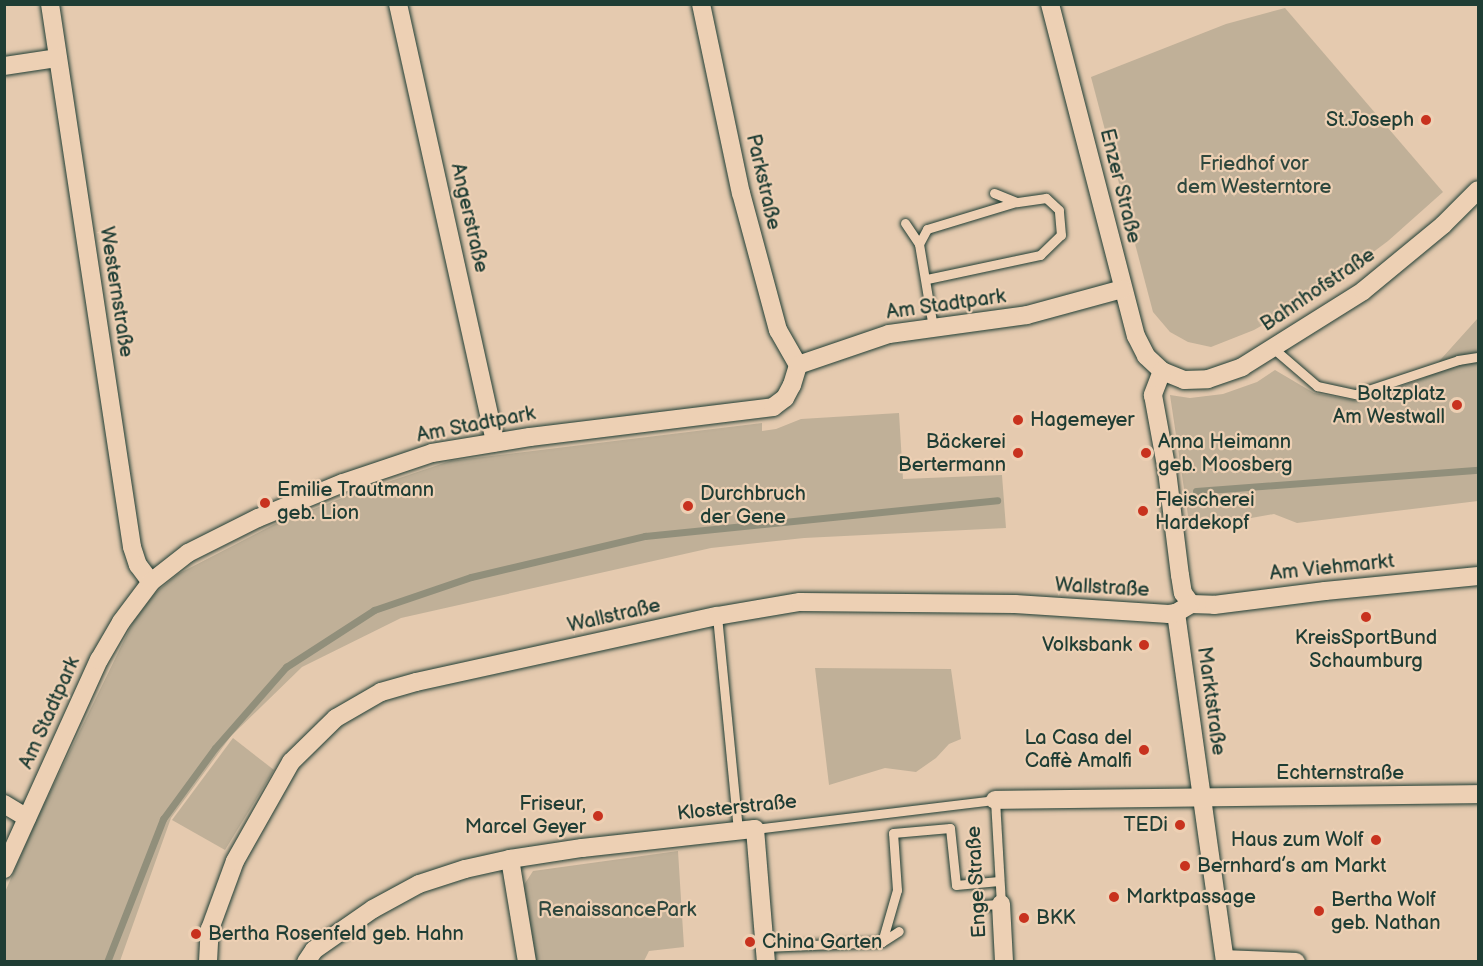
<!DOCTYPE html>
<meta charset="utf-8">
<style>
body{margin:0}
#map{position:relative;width:1483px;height:966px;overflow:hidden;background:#e5caaf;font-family:"Balsamiq Sans",sans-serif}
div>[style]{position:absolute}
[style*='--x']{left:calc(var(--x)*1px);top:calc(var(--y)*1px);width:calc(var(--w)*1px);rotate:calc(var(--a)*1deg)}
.green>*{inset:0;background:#c0b098}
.stream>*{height:7px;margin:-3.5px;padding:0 3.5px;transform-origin:3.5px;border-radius:3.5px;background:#918f7b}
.roads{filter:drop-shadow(0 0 2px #1f3d34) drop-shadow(0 0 2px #1f3d34)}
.lane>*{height:9px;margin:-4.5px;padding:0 4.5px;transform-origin:4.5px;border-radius:4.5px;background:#edd0b4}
.street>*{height:18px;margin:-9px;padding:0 9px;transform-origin:9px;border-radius:9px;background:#edd0b4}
.dots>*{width:16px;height:16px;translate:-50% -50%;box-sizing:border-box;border:3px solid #edd0b4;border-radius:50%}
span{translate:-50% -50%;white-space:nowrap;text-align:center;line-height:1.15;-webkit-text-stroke:4.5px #edd0b4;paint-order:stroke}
.poi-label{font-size:20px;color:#1f3d34}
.right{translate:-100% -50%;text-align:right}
.left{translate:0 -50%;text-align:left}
.park-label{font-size:20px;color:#2f483e}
.street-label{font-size:20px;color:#1f3d34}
.frame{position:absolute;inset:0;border:6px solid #1f3d34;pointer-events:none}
</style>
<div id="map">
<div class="green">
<i style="clip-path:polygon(1285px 8px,1443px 192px,1388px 241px,1328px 286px,1284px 313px,1254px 330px,1211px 347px,1188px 342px,1170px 332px,1153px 312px,1091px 77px,1226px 24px)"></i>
<i style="clip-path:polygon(1478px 318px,1478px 501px,1297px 523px,1274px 514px,1190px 529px,1170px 395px,1190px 398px,1223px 394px,1257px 382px,1275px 370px,1314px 393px,1358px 401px,1424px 378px)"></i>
<i style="clip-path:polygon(899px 413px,903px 479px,1002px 475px,1006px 528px,804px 538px,711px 548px,401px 618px,302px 667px,231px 736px,171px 818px,120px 961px,5px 961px,5px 892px,36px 821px,133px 622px,155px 593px,178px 574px,275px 524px,355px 493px,450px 461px,762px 423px,762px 431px,776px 429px,801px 419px)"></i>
<i style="clip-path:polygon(815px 668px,951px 669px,961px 739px,949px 744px,936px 758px,916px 772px,885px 768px,829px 785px)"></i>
<i style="clip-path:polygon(233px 738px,274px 770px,225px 850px,172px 820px)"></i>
<i style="clip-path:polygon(678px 851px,684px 947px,649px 951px,644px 961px,535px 961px,522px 888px,533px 871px)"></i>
</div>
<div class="stream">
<i style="--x:1196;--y:491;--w:283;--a:-4.3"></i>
<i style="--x:107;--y:962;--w:154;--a:-68.6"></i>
<i style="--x:163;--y:819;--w:88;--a:-53.8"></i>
<i style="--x:215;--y:748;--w:108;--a:-48.8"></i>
<i style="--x:286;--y:667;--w:105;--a:-32.9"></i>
<i style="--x:374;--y:610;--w:102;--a:-18.8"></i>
<i style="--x:471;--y:577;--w:179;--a:-13.3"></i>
<i style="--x:645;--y:536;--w:354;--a:-5.8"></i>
</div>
<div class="roads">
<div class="lane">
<i style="--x:994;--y:193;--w:24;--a:22"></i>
<i style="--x:905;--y:223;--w:25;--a:56"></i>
<i style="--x:927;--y:279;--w:116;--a:-12"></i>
<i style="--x:1040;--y:255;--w:29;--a:-44"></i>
<i style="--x:1061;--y:235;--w:25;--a:-95"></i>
<i style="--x:1059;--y:210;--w:18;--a:-137"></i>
<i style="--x:1046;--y:198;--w:30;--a:172"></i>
<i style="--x:1016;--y:202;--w:93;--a:163.1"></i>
<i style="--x:927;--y:229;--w:17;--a:118"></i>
<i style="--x:919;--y:244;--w:85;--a:80.5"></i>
<i style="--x:1274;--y:349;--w:57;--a:40.7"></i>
<i style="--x:1317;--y:386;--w:40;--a:12"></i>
<i style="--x:1356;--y:394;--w:108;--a:-18.4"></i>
<i style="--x:1458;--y:360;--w:20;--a:-9"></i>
<i style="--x:717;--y:616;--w:215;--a:84.4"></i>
<i style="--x:755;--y:829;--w:242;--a:-6.9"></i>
<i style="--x:995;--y:800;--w:104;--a:86.7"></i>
<i style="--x:1001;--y:904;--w:20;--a:177"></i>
<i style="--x:882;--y:942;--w:20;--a:-33"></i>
<i style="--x:764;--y:947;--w:118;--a:-2.4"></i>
<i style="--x:882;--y:942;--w:54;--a:-73.9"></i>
<i style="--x:897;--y:890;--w:57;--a:-94"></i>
<i style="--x:893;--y:833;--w:57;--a:-5"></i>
<i style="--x:950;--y:828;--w:57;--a:84"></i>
<i style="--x:956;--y:885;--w:43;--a:-5.3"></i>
</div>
<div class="street">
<i style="--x:50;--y:4;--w:549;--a:81.41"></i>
<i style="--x:132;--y:547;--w:19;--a:72"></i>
<i style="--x:138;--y:565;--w:21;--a:53"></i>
<i style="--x:398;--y:4;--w:449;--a:77.5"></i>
<i style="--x:701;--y:4;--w:193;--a:78.1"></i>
<i style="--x:741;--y:193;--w:142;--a:74.9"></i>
<i style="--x:778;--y:330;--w:40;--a:60.3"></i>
<i style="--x:1050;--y:4;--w:343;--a:75.5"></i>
<i style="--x:1136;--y:336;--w:22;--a:63"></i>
<i style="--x:1146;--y:356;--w:22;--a:43"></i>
<i style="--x:1162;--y:371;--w:24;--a:22"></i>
<i style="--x:1184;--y:380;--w:24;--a:-2"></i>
<i style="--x:1208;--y:379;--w:36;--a:-19"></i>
<i style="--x:1242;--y:367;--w:143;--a:-32.1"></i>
<i style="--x:1363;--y:291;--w:104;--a:-39.5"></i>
<i style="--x:1443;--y:225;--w:49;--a:-45"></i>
<i style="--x:4;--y:66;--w:54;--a:-8.6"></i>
<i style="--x:1162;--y:371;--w:26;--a:111"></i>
<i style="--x:1153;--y:395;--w:77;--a:79.6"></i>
<i style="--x:1167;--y:471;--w:105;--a:82.9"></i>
<i style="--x:1180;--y:575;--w:18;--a:81"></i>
<i style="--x:1183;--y:593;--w:14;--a:54"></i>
<i style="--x:1191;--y:604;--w:23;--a:2"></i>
<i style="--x:1214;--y:605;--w:112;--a:-7.2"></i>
<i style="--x:1325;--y:591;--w:154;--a:-5.6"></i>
<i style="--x:1176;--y:613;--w:352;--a:82"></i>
<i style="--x:995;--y:800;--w:483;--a:-0.7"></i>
<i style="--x:4;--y:804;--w:27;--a:31"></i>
<i style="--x:510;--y:859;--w:104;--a:80.6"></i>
<i style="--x:4;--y:869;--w:230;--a:-65.6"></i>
<i style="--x:99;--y:660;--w:44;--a:-59.9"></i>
<i style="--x:121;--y:622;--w:50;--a:-53.1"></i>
<i style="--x:151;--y:582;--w:47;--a:-38.1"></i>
<i style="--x:188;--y:553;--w:78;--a:-26.6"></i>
<i style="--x:258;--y:518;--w:92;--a:-22.4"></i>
<i style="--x:343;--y:483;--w:94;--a:-18.6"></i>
<i style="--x:432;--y:453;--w:99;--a:-9.3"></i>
<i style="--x:530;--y:437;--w:245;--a:-7"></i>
<i style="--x:773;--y:407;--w:15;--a:-37"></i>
<i style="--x:785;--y:398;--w:15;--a:-62"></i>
<i style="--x:792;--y:385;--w:21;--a:-73"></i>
<i style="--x:798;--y:365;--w:96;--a:-18.8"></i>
<i style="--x:889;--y:334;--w:139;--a:-7.8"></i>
<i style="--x:1027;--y:315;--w:99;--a:-15.2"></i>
<i style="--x:1001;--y:904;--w:58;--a:87"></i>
<i style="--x:1225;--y:959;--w:71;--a:2.4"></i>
<i style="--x:208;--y:962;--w:33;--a:-87"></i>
<i style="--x:210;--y:929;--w:72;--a:-69.8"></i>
<i style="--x:235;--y:861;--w:114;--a:-60.5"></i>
<i style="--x:291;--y:762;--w:63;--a:-44.4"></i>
<i style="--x:336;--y:718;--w:52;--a:-30"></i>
<i style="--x:381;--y:692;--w:36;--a:-16"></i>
<i style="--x:416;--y:682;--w:308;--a:-12.4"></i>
<i style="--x:717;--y:616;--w:84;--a:-9.6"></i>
<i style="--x:800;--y:602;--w:215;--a:0.5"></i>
<i style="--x:1015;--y:604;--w:154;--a:3.7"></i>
<i style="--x:1169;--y:614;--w:7;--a:-8"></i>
<i style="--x:1176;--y:613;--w:17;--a:-31"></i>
<i style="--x:306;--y:962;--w:14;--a:-56"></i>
<i style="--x:314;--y:950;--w:72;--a:-34.8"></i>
<i style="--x:373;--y:909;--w:52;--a:-28.5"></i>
<i style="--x:419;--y:884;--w:48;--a:-18.1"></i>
<i style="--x:465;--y:869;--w:46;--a:-12.5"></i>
<i style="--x:510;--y:859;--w:73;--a:-8.7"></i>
<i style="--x:582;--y:848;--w:174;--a:-6.3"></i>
<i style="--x:755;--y:829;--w:133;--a:85.3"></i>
</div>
</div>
<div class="dots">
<i style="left:1426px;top:120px;background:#c8321e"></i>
<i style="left:1457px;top:405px;background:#c8321e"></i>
<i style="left:1018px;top:420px;background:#c8321e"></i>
<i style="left:1018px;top:453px;background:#c8321e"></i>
<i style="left:1146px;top:453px;background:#c8321e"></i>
<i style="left:265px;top:503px;background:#c8321e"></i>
<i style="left:688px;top:506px;background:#c8321e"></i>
<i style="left:1143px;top:511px;background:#c8321e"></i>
<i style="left:1366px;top:617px;background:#c8321e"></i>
<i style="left:1144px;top:645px;background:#c8321e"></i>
<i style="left:1144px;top:750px;background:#c8321e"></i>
<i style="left:598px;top:816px;background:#c8321e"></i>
<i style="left:1180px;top:825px;background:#c8321e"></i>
<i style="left:1376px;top:840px;background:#c8321e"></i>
<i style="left:1185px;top:866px;background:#c8321e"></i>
<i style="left:1114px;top:897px;background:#c8321e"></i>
<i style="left:1319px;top:911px;background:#c8321e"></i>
<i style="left:1024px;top:918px;background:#c8321e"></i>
<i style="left:196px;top:934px;background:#c8321e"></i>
<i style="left:750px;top:942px;background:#c8321e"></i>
</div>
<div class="poi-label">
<span class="right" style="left:1414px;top:120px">St.Joseph</span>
<span class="right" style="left:1445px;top:406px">Boltzplatz<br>Am Westwall</span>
<span class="left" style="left:1030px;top:420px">Hagemeyer</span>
<span class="right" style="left:1006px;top:454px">Bäckerei<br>Bertermann</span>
<span class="left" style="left:1158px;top:454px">Anna Heimann<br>geb. Moosberg</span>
<span class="left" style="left:277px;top:502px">Emilie Trautmann<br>geb. Lion</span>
<span class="left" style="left:700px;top:506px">Durchbruch<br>der Gene</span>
<span class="left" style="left:1155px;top:512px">Fleischerei<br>Hardekopf</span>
<span style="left:1366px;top:650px">KreisSportBund<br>Schaumburg</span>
<span class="right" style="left:1132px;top:645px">Volksbank</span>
<span class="right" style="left:1132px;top:750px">La Casa del<br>Caffè Amalfi</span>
<span class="right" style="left:586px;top:816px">Friseur,<br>Marcel Geyer</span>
<span class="right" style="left:1168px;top:825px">TEDi</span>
<span class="right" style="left:1364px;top:840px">Haus zum Wolf</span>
<span class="left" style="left:1197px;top:866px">Bernhard’s am Markt</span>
<span class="left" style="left:1126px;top:897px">Marktpassage</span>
<span class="left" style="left:1331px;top:912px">Bertha Wolf<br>geb. Nathan</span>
<span class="left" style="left:1036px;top:918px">BKK</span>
<span class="left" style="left:208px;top:934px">Bertha Rosenfeld geb. Hahn</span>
<span class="left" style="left:762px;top:942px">China Garten</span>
</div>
<div class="park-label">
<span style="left:1254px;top:176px">Friedhof vor<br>dem Westerntore</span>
<span style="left:617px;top:910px">RenaissancePark</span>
</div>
<div class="street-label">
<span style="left:763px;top:182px;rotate:77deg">Parkstraße</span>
<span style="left:1120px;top:186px;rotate:76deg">Enzer Straße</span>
<span style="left:469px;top:218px;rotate:77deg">Angerstraße</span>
<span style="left:1318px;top:290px;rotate:-34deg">Bahnhofstraße</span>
<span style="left:116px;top:292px;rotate:81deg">Westernstraße</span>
<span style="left:946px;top:305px;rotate:-8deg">Am Stadtpark</span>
<span style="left:476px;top:425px;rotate:-11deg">Am Stadtpark</span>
<span style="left:1332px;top:568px;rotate:-6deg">Am Viehmarkt</span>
<span style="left:1102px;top:588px;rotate:3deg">Wallstraße</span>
<span style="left:614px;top:616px;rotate:-13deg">Wallstraße</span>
<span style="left:1211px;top:701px;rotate:82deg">Marktstraße</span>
<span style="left:50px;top:713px;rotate:-66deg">Am Stadtpark</span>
<span style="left:1340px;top:773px">Echternstraße</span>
<span style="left:737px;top:808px;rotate:-6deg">Klosterstraße</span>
<span style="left:977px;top:882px;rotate:-93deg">Enge Straße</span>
</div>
<div class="frame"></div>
</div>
